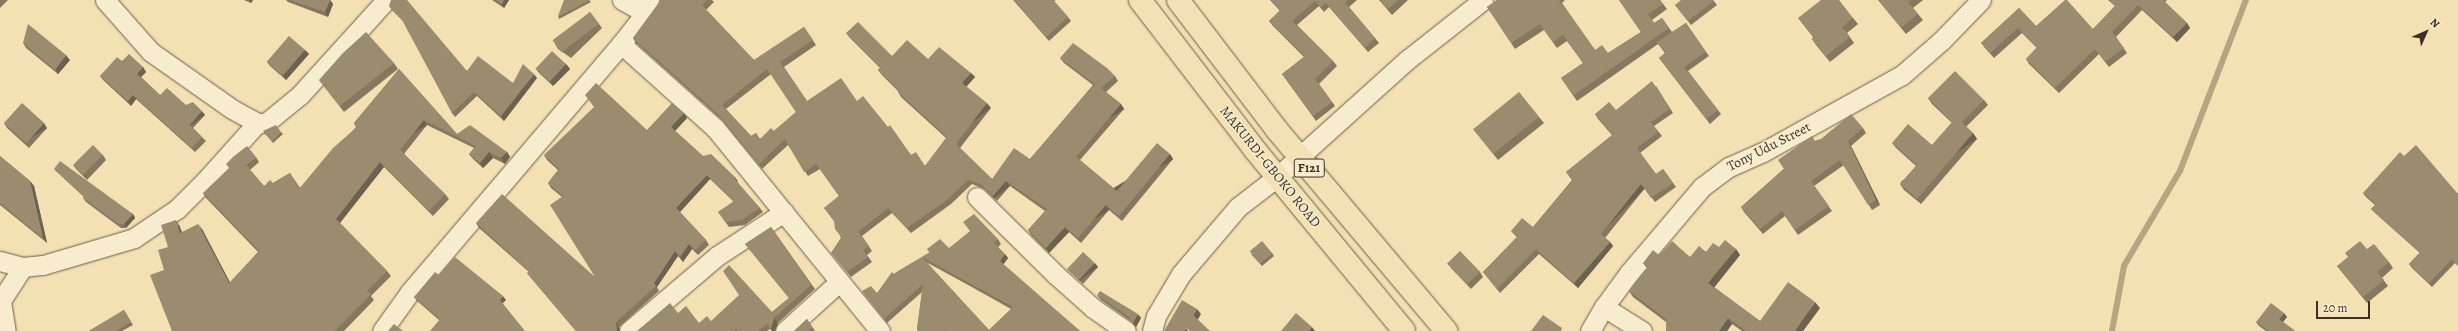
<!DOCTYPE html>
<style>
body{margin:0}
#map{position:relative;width:2458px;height:331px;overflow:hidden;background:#f4e1b3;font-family:Alegreya,serif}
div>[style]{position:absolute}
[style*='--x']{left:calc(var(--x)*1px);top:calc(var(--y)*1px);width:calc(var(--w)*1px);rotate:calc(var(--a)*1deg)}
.stream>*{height:5.5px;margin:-2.75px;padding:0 2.75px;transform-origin:2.75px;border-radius:2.75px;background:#b6a483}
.roads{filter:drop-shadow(0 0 1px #6b5c48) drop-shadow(0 0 1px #6b5c48)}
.street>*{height:19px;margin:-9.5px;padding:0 9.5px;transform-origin:9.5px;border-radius:9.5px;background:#f8ecce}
.primary>*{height:22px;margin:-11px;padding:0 11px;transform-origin:11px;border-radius:11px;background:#f4e1b3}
.wall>*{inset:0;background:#86785f}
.shaded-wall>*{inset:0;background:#6d624e;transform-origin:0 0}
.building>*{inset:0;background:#9c8c6f;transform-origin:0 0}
span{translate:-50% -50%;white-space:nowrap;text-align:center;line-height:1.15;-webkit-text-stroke:3px #f8ecce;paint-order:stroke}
.shield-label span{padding:1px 3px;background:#f8ecce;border:1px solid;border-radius:3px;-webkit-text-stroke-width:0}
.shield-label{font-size:13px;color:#3d2f25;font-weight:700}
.street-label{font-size:14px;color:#3d2f25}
.north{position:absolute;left:2406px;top:12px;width:40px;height:40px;-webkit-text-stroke:3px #f8ecce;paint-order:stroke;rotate:45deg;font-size:11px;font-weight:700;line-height:16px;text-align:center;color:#3d2f25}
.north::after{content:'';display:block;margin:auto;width:14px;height:18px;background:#3d2f25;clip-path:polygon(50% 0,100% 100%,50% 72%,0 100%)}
.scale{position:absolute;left:2316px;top:301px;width:54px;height:18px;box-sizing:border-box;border:2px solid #3d2f25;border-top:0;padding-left:5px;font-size:12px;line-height:14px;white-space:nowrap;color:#3d2f25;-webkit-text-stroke:3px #f8ecce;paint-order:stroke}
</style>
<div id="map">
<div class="stream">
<i style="--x:2112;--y:331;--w:66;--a:-79.5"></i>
<i style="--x:2124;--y:266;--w:110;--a:-59.5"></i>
<i style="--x:2180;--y:171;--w:183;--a:-68.9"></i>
</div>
<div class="roads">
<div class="street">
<i style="--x:105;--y:0;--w:69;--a:48.5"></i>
<i style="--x:151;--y:52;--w:99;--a:35.1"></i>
<i style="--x:232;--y:109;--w:29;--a:29"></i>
<i style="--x:257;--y:123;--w:6;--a:0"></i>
<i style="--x:263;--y:123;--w:4;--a:-14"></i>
<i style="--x:267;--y:122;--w:43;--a:-39.3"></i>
<i style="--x:300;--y:95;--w:128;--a:-47.8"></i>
<i style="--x:622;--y:0;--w:26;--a:29"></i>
<i style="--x:621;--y:44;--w:126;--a:41.8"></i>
<i style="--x:715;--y:128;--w:262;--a:50.9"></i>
<i style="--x:977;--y:197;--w:111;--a:44.6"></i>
<i style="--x:1056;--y:275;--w:50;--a:41.7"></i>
<i style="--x:1093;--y:308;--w:40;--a:34.9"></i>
<i style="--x:0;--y:261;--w:24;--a:15"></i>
<i style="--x:23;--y:267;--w:20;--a:-6"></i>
<i style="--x:43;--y:265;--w:95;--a:-16.5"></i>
<i style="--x:134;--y:238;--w:52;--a:-34"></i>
<i style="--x:177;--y:209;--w:40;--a:-45"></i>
<i style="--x:205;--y:181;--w:78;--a:-48.1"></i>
<i style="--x:0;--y:295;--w:36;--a:81"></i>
<i style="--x:2;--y:299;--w:38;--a:-57"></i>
<i style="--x:1604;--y:307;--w:45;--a:32.3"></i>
<i style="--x:382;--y:331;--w:48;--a:-54.3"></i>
<i style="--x:410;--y:292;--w:326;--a:-49.6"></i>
<i style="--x:621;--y:44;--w:39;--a:-52"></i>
<i style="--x:645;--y:13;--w:14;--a:-73"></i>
<i style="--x:629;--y:331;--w:116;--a:-40.4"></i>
<i style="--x:717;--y:256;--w:80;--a:-33.3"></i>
<i style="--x:785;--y:331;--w:73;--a:-42.2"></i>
<i style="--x:1152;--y:331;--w:16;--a:-75"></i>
<i style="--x:1156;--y:316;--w:49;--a:-59.2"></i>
<i style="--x:1181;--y:274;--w:88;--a:-49.6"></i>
<i style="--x:1238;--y:207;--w:49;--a:-37.6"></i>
<i style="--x:1277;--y:177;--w:175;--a:-42"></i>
<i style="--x:1407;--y:60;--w:97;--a:-38.3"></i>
<i style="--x:1590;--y:331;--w:28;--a:-60"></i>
<i style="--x:1604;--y:307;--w:42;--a:-53.7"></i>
<i style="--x:1629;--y:273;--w:113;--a:-49.7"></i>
<i style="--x:1702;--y:187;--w:34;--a:-37"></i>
<i style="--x:1729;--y:167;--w:37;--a:-24"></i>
<i style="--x:1763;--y:152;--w:159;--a:-29"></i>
<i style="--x:1902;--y:75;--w:52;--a:-41.1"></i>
<i style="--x:1941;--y:41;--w:57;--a:-45.7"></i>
</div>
<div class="primary">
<i style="--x:1140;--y:0;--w:189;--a:52.5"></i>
<i style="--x:1255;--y:150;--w:234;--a:50.5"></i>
<i style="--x:1178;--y:0;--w:163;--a:52.7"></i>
<i style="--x:1277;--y:130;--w:263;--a:49.9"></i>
</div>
</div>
<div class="wall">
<i style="clip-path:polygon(0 0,8px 0,0 8px)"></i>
<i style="clip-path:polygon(244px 0,253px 0,251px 3px)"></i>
<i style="clip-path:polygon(286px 0,330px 0,333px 4px,328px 17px,288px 2px)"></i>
<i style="clip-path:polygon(492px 0,509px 0,504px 8px)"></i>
<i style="clip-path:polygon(589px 0,591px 2px,559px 19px,558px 16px)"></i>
<i style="clip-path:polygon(evenodd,661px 0,712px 0,714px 2px,706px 10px,754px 60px,804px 27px,816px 45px,784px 67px,807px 101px,857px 101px,888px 127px,911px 155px,925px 166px,946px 138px,901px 97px,898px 92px,898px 91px,882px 75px,878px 70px,880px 68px,850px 38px,846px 33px,892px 56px,928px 59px,971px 73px,975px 77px,966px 87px,991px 108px,960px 148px,992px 179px,1030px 159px,1093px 85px,1064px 63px,1060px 58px,1115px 76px,1118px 81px,1106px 92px,1121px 104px,1124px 109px,1080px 160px,1117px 191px,1170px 154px,1173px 159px,1122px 221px,1109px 210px,1081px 243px,1069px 232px,1049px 253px,1031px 235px,1028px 230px,1045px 211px,1010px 186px,997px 201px,984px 189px,972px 184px,951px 204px,911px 233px,892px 213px,862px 236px,872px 251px,867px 255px,872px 262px,851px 277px,831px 253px,841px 238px,834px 221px,824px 208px,839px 196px,820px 169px,808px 176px,788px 145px,762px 169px,722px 120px,636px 43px,633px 38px,661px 0,771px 74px,796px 112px,774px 131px,760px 139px,756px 133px,751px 136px,726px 109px,771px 74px)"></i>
<i style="clip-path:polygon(1013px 0,1056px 0,1054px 1px,1068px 17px,1071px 21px,1049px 41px)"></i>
<i style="clip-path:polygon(1270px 0,1357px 0,1349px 7px,1375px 38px,1379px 43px,1368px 52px,1329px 7px,1324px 12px,1319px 6px,1297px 25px,1333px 61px,1337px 66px,1319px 84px,1335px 106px,1316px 121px,1282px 74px,1304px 57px,1273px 26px,1269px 21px,1280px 11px)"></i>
<i style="clip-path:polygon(1379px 0,1408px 0,1392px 15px)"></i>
<i style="clip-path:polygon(1497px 0,1565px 0,1562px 3px,1595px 50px,1608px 53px,1641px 32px,1619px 0,1660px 0,1667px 9px,1652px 20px,1654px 23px,1662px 18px,1672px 32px,1686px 23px,1709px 56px,1688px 71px,1721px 114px,1710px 124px,1659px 58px,1665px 53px,1658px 44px,1577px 101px,1561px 78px,1583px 63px,1567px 41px,1557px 48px,1544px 30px,1515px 49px,1487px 7px)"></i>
<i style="clip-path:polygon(1713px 0,1717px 5px,1691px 25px,1675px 5px)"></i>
<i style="clip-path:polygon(1878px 0,1923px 0,1913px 8px,1923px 20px,1906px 34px)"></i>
<i style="clip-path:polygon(2108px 0,2167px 0,2165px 2px,2187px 23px,2190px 28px,2177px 42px,2142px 10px,2116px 37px,2127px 53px,2109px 67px,2099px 54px,2059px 93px,2029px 64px,2026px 59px,2037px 48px,2022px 33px,1994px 58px,1985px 48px,1981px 43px,2019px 8px,2036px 26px,2093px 29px,2115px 6px)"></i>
<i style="clip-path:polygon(389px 6px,467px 71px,513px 83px,537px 78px,504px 121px,477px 96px,455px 117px,452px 113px,404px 22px,392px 10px)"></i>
<i style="clip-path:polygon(590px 12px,602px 28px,571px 58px,558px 49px,555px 44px)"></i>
<i style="clip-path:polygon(1798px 18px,1853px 18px,1858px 24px,1847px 33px,1854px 43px,1830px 62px,1816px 45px,1812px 39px,1813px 37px)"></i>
<i style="clip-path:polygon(23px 43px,70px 60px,58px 74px,26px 48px)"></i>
<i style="clip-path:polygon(305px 50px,309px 54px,286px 80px,270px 66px,267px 62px)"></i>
<i style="clip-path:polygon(122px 61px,143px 67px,146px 72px,141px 77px,160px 95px,186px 105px,205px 115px,193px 128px,206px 141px,195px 152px,136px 99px,131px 106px,103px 80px,100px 76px)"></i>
<i style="clip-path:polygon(394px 63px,398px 69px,344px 112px,319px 80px)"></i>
<i style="clip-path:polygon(566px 64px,570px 69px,553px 86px,539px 73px,536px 69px)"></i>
<i style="clip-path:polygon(399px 69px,457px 134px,507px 152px,510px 157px,505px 164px,493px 158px,483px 168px,473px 159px,469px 154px,474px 148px,427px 125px,404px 154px,445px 194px,449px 199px,433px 216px,384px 167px,340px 223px,387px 271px,391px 276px,371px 296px,374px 300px,344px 331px,172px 331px,164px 270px,168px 247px,179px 225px,182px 232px,202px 229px,230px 283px,258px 252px,206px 198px,203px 193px,256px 157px,259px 162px,250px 170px,264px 186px,273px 183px,290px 173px,300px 188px,356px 127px,354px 123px)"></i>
<i style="clip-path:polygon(1656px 86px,1673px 113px,1654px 126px,1662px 136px,1640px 153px,1656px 174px,1663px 169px,1676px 187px,1655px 202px,1645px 188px,1605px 238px,1610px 242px,1613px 246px,1578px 288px,1539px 254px,1500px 293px,1483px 272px,1517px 237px,1511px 231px,1533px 227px,1572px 180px,1566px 172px,1612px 135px,1598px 119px,1595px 114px,1616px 110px)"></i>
<i style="clip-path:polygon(1928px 98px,1984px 100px,1988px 105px,1966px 127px,1973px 133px,1977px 139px,1921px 204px,1904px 190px,1900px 184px,1916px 166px,1896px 148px,1892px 143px,1932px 145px,1952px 123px,1932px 104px)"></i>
<i style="clip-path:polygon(684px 113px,687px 118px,675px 131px,703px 156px,735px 177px,738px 181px,737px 183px,760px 208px,763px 212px,745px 225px,729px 227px,718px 212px,734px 202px,710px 179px,680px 212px,706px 240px,709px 245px,698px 255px,692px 249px,683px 262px,678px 256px,657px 287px,659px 291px,619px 327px,620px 331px,576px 331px,531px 278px,527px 273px,529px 272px,479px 228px,476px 223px,595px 277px,562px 197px,551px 188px,548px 183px,558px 170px,547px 160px,544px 155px,647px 130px)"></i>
<i style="clip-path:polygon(1539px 117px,1544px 123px,1498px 160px,1478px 135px,1473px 129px)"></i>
<i style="clip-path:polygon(4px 123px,47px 128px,29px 148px,7px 128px)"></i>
<i style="clip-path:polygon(1863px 128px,1866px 133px,1851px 146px,1880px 205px,1872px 210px,1844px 165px,1814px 186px,1832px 211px,1798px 235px,1785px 216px,1763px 234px,1744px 212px,1741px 207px,1815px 141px,1821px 139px)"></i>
<i style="clip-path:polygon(263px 131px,281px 132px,283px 134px,273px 143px)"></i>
<i style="clip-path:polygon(103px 155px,106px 160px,87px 180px,77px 170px,73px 165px)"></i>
<i style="clip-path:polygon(0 156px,30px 181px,34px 186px,47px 243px,0 205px)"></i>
<i style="clip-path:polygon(2404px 156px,2458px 194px,2458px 266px,2455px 263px,2432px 287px,2412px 268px,2409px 264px,2420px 253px,2375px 213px,2371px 209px,2375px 205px,2366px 197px,2363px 193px)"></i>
<i style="clip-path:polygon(54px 169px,133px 214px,135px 218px,126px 228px,121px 228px,86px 202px,83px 198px,84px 197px,57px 172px)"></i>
<i style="clip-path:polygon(771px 227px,815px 289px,778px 323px,775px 331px,772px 331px,770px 329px,767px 331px,637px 331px,678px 313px,699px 323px,772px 312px,789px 298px,745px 244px)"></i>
<i style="clip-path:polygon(evenodd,998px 239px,1001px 244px,998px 247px,1008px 258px,1003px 265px,1080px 331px,918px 331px,917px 329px,922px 292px,887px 323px,862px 291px,877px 293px,894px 274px,930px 253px,927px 249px,949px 248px,998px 239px,926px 262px,970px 286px,1011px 309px,989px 330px,926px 262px)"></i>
<i style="clip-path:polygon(1719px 247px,1736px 249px,1740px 255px,1714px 287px,1760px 321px,1820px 308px,1803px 331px,1742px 331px,1732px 324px,1727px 331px,1666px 331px,1666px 322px,1633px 297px,1629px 291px,1647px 268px,1643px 263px,1659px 255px,1690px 257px)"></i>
<i style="clip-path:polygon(2367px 249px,2389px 262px,2393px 268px,2382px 278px,2388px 286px,2367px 303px,2337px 266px)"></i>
<i style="clip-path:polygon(1272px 253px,1274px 256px,1262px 266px,1251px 254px)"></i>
<i style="clip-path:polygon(1448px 264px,1480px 272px,1483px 277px,1471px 289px,1451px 268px)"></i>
<i style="clip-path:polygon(1098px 267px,1083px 284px,1071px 273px,1067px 269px)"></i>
<i style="clip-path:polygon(439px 275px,506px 300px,439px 320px,417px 301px,414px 297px)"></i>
<i style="clip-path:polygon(1097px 295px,1141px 318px,1136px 327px,1132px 322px,1101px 300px)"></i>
<i style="clip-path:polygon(124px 310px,133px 325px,122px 331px,89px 331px)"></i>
<i style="clip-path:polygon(2287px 317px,2283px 322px,2295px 331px,2266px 331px,2259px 326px,2256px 322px)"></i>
<i style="clip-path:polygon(807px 319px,815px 331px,794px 331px)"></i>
</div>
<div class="shaded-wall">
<i style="clip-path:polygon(250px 0,253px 0,251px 3px,249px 1px)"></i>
<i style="clip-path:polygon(330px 0,333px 4px,328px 17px,325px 12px)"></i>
<i style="clip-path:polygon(504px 0,509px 0,504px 8px,502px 4px)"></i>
<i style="clip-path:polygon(2187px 23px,2190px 28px,2177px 42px,2173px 37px)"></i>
<i style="clip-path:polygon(305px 50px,309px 54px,286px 80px,283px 76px)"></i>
<i style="clip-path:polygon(66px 55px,70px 60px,58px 74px,55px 70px)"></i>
<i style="clip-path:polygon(566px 64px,570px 69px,553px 86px,550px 82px)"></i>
<i style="clip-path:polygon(143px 67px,146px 72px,140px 78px,137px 74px)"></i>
<i style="clip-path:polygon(971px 73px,975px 77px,965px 88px,962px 83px)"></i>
<i style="clip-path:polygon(534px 74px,537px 78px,504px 121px,501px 116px)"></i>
<i style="clip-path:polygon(133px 95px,136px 99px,131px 106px,128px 101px)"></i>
<i style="left:987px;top:103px;width:6px;height:51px;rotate:51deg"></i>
<i style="left:1121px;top:104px;width:6px;height:70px;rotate:59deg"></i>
<i style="left:202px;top:111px;width:5px;height:18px;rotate:53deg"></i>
<i style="clip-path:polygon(684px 113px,687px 118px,674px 132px,671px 127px)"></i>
<i style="left:424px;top:120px;width:6px;height:38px;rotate:59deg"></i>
<i style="left:44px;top:123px;width:6px;height:27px;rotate:59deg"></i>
<i style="left:1973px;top:133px;width:7px;height:87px;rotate:56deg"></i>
<i style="clip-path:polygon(1848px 141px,1851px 146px,1880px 205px,1876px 200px)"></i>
<i style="clip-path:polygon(489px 152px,493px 158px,483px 168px,480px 163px)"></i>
<i style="clip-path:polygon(507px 152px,510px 157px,505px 164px,501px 158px)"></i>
<i style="left:1170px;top:154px;width:6px;height:80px;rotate:59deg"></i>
<i style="clip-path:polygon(380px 162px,384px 167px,339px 224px,336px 219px)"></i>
<i style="clip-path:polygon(707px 175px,710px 179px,680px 212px,676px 208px)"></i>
<i style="clip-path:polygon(30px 181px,34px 186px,47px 243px,43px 238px)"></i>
<i style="left:1006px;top:181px;width:6px;height:20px;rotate:51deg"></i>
<i style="left:1641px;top:184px;width:6px;height:64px;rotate:45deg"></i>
<i style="left:1106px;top:205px;width:6px;height:43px;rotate:59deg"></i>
<i style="clip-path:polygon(133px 214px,135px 218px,126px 228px,124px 224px)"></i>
<i style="clip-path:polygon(176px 220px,179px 225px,184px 238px,180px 233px)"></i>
<i style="clip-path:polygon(198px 224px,202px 229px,233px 288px,229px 283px)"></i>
<i style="clip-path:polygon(1065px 227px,1069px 232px,1049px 253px,1046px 248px)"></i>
<i style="clip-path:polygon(1610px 242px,1613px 246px,1578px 288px,1574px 283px)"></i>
<i style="clip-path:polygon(689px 244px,692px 249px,683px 262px,680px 257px)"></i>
<i style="clip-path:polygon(1736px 249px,1740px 255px,1713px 289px,1708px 283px)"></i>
<i style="clip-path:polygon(675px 251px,678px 256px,657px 287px,654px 283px)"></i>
<i style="clip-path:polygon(1005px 254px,1008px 258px,1002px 266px,1000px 261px)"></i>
<i style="left:1095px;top:263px;width:5px;height:23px;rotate:53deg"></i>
<i style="clip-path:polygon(503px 296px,506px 300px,502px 304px,500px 300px)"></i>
<i style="clip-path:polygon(1815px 302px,1820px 308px,1803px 331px,1795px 331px)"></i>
<i style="clip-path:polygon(1197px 309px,1201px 314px,1197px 321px,1193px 315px)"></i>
<i style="clip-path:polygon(2284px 313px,2287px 317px,2282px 323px,2279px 319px)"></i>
<i style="clip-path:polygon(1138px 314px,1141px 318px,1136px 327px,1133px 323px)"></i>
<i style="clip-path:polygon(774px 318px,778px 323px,775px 331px,772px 331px,771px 329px)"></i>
<i style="clip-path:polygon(1728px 318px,1732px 324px,1727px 331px,1719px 331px)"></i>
<i style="clip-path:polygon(616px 322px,619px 327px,620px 331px,617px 331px)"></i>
<i style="clip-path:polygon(1312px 327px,1315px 331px,1308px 331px)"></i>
<i style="clip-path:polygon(1186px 328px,1188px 331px,1184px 331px)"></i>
</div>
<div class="building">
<i style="clip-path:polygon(290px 0,330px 0,325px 12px)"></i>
<i style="clip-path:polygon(391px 0,407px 0,467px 71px,478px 56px,513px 83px,523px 64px,534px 74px,501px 116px,474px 92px,452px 113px,402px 20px,389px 6px)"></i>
<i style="clip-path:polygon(496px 0,504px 0,502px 4px)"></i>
<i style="clip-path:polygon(564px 0,590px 0,558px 16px)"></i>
<i style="clip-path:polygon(evenodd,661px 0,707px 0,702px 5px,754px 60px,804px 27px,813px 40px,780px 62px,807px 101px,841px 78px,857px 101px,863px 96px,888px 127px,890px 125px,911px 155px,916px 152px,925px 166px,947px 137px,898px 92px,899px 90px,878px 70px,881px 68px,846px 33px,858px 22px,892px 56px,907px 40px,928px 59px,939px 47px,971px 73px,962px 83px,987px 103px,956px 144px,992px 179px,1014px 148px,1030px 159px,1095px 84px,1060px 58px,1073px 43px,1107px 68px,1115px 76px,1101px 88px,1121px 104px,1076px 157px,1117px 191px,1157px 143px,1170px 154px,1119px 216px,1106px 205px,1078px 238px,1065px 227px,1046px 248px,1028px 230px,1047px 209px,1006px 181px,993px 196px,981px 184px,968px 180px,947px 200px,907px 228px,888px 208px,858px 232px,869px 246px,863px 250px,868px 257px,847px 272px,831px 253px,842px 238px,835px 229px,834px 220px,824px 208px,839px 196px,816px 164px,804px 172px,785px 139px,759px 164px,719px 115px,633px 38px,661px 0,767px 69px,796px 112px,774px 131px,771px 128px,759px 140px,756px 133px,751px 136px,722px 105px,767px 69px)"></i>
<i style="clip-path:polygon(1014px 0,1053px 0,1068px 17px,1046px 37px)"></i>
<i style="clip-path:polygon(1271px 0,1348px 0,1345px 3px,1375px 38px,1365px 48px,1326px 3px,1321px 7px,1315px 1px,1292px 21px,1333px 61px,1315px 79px,1332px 102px,1313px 116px,1282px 74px,1305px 56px,1269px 21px,1280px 10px)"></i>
<i style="clip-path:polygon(1379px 0,1398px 0,1388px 9px)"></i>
<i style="clip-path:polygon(1497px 0,1559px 0,1595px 50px,1602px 45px,1608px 53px,1641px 32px,1619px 0,1660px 0,1663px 4px,1648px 14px,1654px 23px,1662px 18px,1669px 28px,1574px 95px,1561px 78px,1583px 63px,1563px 35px,1553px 42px,1540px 24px,1511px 43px,1487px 7px)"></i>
<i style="clip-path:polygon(1681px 0,1713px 0,1714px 1px,1688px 21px,1675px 5px)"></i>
<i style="clip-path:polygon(1821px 0,1839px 0,1853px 18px,1842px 27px,1850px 37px,1826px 56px,1812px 39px,1814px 37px,1798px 18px)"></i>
<i style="clip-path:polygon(1879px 0,1911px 0,1908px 2px,1918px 14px,1901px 28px)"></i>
<i style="clip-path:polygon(2065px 0,2067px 0,2093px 29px,2115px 6px,2110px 0,2163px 0,2187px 23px,2173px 37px,2138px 5px,2112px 32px,2124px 48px,2105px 62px,2095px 49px,2055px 88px,2026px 59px,2037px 47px,2018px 28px,1990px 53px,1981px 43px,2019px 8px,2036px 26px)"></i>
<i style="left:590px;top:12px;width:15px;height:47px;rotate:53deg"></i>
<i style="clip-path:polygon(1686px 23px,1706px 52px,1684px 67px,1718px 110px,1706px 119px,1659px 58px,1666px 52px,1657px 42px)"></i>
<i style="clip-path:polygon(28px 24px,66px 55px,55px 70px,23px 43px)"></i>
<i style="clip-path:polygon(366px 32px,394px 63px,340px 106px,319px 80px,343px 53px)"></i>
<i style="left:289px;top:36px;width:21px;height:34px;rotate:41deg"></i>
<i style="left:552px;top:51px;width:19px;height:24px;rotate:43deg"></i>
<i style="clip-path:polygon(129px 54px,143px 67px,137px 74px,160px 95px,167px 88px,186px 105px,193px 102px,202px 111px,190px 125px,202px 137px,192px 148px,133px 95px,128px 101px,100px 76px,117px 57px,122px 61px)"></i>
<i style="clip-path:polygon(399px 69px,457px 134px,470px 125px,507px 152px,501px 158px,489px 152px,480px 163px,469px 154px,476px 146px,424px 120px,400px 150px,445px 194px,429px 211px,380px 162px,336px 219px,387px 271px,367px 291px,371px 294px,335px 331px,172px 331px,150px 275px,164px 270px,158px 250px,168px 247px,161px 225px,176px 220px,180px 233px,198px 224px,229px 283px,259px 251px,203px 193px,229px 168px,226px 164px,233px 157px,247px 146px,256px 157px,246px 165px,264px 186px,270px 180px,273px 183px,290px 173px,299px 189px,333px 148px,357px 127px,354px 123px)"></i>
<i style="clip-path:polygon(1955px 71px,1984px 100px,1962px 122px,1973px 133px,1917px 199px,1900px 184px,1917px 165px,1892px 143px,1908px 124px,1932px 145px,1952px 122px,1928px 98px)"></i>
<i style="clip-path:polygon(1652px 81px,1670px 109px,1651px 122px,1658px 132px,1637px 148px,1656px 174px,1663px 169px,1673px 183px,1651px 198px,1641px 184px,1601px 234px,1610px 242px,1574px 283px,1536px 249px,1497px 289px,1483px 272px,1518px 236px,1511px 231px,1522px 218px,1533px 227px,1573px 180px,1566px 172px,1613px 135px,1595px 114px,1609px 102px,1616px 110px)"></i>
<i style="clip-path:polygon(596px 83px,647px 130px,672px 103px,684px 113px,671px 127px,703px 156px,711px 154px,735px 177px,734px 178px,760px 208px,741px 220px,726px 222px,718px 212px,734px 201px,707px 175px,676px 208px,706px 240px,695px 250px,689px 244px,680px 257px,675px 251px,654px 283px,656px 286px,616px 322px,617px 331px,576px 331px,527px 273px,530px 272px,476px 223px,502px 194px,595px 277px,550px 205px,563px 196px,548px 183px,559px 169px,544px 155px,594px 107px,585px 95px)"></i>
<i style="left:1519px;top:92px;width:32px;height:59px;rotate:51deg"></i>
<i style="left:22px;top:103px;width:30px;height:27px;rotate:42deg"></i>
<i style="clip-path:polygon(1851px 114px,1863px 128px,1848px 141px,1876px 200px,1868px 205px,1840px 160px,1811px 181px,1829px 206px,1795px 230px,1782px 211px,1760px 229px,1741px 207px,1784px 169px,1778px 160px,1812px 136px,1815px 141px,1821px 139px)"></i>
<i style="clip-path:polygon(276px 125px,281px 132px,272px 141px,263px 131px)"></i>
<i style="left:93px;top:145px;width:14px;height:28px;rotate:45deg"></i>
<i style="clip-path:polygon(2416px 145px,2458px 194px,2458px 265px,2452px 259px,2429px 283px,2409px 264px,2420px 252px,2371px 209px,2376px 204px,2363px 193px,2400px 152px,2404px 156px)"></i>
<i style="clip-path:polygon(0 156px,30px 181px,43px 238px,0 203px)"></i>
<i style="clip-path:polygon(60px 161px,133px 214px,124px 224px,119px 224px,83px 198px,85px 197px,54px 169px)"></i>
<i style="clip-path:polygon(evenodd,974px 214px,998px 239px,994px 243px,1005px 254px,1000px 261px,1080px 331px,946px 331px,946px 330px,945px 331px,918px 331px,917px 329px,923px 284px,884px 319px,862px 291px,871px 286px,877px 293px,892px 272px,894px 274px,898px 271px,930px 252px,927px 249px,940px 239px,949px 248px,970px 231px,963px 222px,974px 214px,922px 257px,1013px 307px,989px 330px,922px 257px)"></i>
<i style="clip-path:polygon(771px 227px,811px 285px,774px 318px,771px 329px,767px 324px,758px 331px,738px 331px,736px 329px,734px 331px,637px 331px,670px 303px,678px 313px,686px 306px,699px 323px,707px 316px,711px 321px,739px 295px,723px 271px,729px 265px,772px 312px,789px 298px,745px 244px)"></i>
<i style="clip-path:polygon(1725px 240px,1736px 249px,1708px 283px,1760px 321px,1788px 282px,1815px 302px,1795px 331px,1746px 331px,1728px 318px,1719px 331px,1666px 331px,1666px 319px,1629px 291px,1648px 266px,1643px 263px,1653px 250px,1659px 255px,1672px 241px,1690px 257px,1699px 246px,1706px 252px,1713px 243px,1719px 247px)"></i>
<i style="left:1262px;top:241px;width:16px;height:16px;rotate:50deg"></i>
<i style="clip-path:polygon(2360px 241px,2367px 249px,2374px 244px,2389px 262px,2377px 272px,2384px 280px,2363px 297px,2337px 266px,2348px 257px,2345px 253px)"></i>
<i style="left:1460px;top:251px;width:29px;height:18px;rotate:46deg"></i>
<i style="left:1083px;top:252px;width:16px;height:23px;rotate:43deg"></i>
<i style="clip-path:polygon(455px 257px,503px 296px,500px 300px,525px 331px,430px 331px,440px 319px,414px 297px,435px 272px,439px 275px)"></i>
<i style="clip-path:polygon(1100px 291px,1138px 314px,1133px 323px,1129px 317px,1097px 295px)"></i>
<i style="clip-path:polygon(1182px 300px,1197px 309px,1193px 315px,1210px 331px,1190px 331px,1186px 328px,1184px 331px,1164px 331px)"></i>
<i style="clip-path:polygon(2271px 303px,2284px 313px,2279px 319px,2294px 330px,2293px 331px,2269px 331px,2256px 322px)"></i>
<i style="clip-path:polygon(124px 310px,131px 322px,116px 331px,89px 331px)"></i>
<i style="clip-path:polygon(1296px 313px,1312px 327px,1308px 331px,1281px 331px)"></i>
<i style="clip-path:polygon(1543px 315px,1562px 328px,1561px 331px,1531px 331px)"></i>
<i style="clip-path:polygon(807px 319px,812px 327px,808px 331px,794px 331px)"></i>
<i style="clip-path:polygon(394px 324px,403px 331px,388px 331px)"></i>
</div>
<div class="shield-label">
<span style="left:1309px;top:168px">F121</span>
</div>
<div class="street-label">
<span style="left:1769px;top:147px;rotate:-27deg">Tony Udu Street</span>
<span style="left:1270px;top:167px;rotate:51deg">MAKURDI-GBOKO ROAD</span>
</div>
<div class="north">N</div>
<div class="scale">20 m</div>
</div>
